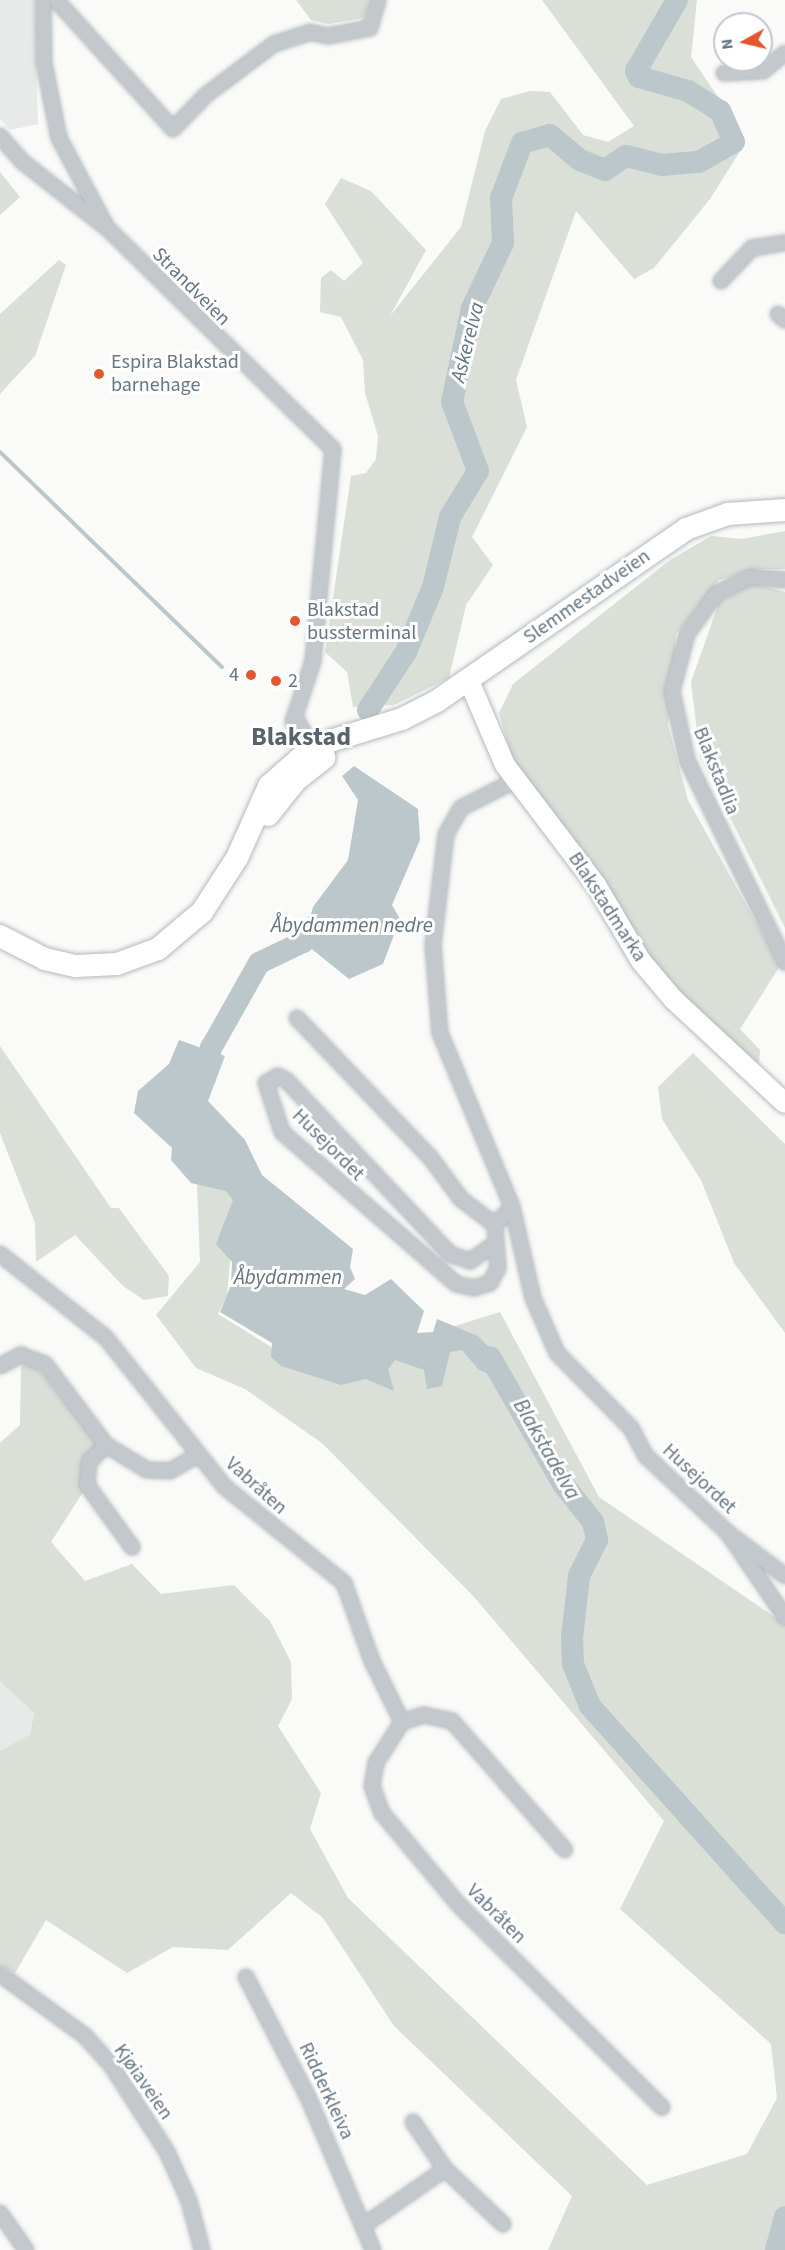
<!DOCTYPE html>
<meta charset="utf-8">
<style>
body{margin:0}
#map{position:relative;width:785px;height:2250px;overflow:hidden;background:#fafaf8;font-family:"Source Sans 3",sans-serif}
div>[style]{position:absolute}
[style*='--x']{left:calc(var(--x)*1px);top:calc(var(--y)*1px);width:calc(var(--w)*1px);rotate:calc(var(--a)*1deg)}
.built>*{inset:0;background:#e8e9e9}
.green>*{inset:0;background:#dadfd7}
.water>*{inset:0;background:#bbc7cb}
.stream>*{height:4px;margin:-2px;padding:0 2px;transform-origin:2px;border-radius:2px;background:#bbc7cb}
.river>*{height:22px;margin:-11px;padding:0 11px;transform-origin:11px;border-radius:11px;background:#bbc7cb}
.roads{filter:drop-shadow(0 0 2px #b3babf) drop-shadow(0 0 2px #b3babf)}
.minor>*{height:14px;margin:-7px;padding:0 7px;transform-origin:7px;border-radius:7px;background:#c3c8cc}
.secondary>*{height:20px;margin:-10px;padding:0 10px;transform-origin:10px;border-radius:10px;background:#fff}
.primary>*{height:22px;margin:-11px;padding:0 11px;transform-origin:11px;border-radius:11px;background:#fff}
.dots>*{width:16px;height:16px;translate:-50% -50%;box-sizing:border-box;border:3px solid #fff;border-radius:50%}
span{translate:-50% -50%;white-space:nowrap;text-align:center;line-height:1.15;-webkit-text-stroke:6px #fff;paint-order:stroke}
.street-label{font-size:20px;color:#657683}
.poi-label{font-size:20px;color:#657683}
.left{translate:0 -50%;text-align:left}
.right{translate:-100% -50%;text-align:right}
.water-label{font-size:21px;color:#60757c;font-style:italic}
.district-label{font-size:26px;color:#57646e;font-weight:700}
.north{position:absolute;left:713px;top:12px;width:60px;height:60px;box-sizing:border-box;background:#fff;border:2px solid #c1c8cd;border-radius:50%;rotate:262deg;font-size:16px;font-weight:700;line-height:24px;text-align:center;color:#657683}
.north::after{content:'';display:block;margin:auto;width:21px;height:27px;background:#e4572e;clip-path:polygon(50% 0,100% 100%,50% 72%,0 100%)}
</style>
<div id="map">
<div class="built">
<i style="clip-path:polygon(0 0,34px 0,38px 124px,10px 130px,0 119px)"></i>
<i style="clip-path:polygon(0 1681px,34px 1712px,30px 1734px,0 1751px)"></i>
</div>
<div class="green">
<i style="clip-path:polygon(296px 0,369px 0,364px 18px,328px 24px,311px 20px)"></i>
<i style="clip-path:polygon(542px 0,697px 0,691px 57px,738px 127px,739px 153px,710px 199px,654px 268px,634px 279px,576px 211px,516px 380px,527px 427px,472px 537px,493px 565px,466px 605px,449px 678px,394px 705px,353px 707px,347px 672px,325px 652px,351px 476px,366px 473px,376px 459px,378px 436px,365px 393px,363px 360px,341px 317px,320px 312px,321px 278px,331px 270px,344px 281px,363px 263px,325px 204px,341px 178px,371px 191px,426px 250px,390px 316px,461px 227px,485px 131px,501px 99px,530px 91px,550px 92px,583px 135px,608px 142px,634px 126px)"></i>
<i style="clip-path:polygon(0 172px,20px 197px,0 215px)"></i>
<i style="clip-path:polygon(59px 260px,66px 265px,35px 356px,0 394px,0 314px)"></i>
<i style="clip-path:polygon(785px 531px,785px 569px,760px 569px,719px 580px,676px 634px,668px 725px,688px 800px,780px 966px,740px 1029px,760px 1050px,759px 1064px,672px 991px,513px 761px,499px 713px,513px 684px,670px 560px,711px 536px,742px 539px)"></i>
<i style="clip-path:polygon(752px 583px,785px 592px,785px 928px,700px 757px,691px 682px,720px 600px)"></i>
<i style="clip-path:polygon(0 1046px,111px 1208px,119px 1208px,169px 1276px,168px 1296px,144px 1300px,123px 1286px,75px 1235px,36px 1262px,35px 1223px,0 1133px)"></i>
<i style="clip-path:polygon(693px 1053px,785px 1144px,785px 1333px,734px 1263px,701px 1180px,662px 1119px,658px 1087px)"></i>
<i style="clip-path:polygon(197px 1183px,237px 1184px,227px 1295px,218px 1314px,310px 1371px,500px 1312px,599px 1497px,785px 1624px,785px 2250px,548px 2250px,572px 2196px,394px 2026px,323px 1918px,291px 1893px,228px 1950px,173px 1947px,127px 1973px,46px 1920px,15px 1973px,0 1965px,0 1751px,30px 1734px,34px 1713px,0 1681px,0 1443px,20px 1425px,21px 1366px,35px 1366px,98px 1443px,83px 1462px,85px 1489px,51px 1542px,85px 1581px,132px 1564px,161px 1594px,234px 1585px,270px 1621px,291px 1662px,292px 1699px,278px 1726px,321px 1793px,310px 1829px,348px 1898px,647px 2185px,747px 2154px,777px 2098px,771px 2044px,620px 1909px,664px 1821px,475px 1598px,323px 1444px,245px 1389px,196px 1368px,156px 1315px,200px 1262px)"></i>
</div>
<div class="water">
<i style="clip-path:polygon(354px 766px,418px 809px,420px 840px,392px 905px,400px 919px,383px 964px,349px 979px,303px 942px,313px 907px,348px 860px,358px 800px,342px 776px)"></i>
<i style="clip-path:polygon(179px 1040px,225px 1056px,208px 1101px,245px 1140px,262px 1175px,353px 1249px,350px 1267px,355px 1279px,344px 1289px,365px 1295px,391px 1279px,424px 1311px,417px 1333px,433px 1332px,437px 1319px,478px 1336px,507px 1366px,506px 1388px,498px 1377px,479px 1370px,462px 1350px,450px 1352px,442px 1386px,427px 1389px,424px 1370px,395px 1360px,388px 1369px,394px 1391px,366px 1379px,341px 1385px,281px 1366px,271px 1357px,272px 1343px,220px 1312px,231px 1285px,232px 1262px,216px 1244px,233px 1200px,226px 1191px,191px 1183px,171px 1160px,172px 1148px,134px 1113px,138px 1091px,169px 1064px)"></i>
</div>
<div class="stream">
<i style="--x:0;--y:452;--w:309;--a:44.1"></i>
</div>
<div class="river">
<i style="--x:368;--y:710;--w:69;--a:-56.8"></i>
<i style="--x:406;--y:652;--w:70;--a:-67.4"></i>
<i style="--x:433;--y:587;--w:72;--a:-76.3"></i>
<i style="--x:450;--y:517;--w:54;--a:-58.7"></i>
<i style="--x:478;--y:471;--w:74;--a:-110.6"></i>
<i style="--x:452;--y:402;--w:96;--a:-78"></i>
<i style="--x:472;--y:308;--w:72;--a:-64.5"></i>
<i style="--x:503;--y:243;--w:45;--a:-92.5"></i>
<i style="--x:501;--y:198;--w:59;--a:-69.1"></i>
<i style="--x:522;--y:143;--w:29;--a:-16"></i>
<i style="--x:550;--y:135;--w:39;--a:40"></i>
<i style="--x:580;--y:160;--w:27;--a:22"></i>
<i style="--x:605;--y:170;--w:25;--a:-34"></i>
<i style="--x:626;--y:156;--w:37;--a:14"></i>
<i style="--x:662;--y:165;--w:37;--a:-5"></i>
<i style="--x:699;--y:162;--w:40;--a:-29.7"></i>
<i style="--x:734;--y:142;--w:34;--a:-114"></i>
<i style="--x:720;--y:111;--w:38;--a:-148"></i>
<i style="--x:688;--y:91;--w:51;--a:-164.1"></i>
<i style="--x:639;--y:77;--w:7;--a:-117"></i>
<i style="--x:636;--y:71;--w:82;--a:-60"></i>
<i style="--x:205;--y:1078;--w:31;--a:-79"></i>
<i style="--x:211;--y:1048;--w:98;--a:-60.5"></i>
<i style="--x:259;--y:963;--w:49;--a:-25.5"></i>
<i style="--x:303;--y:942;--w:31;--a:-52"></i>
<i style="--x:490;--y:1357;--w:146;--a:60.1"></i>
<i style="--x:563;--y:1484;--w:48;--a:51.7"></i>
<i style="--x:593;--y:1522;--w:18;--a:77"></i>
<i style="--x:597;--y:1540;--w:40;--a:116.6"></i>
<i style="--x:579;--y:1576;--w:61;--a:96.5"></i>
<i style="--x:572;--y:1637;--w:27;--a:88"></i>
<i style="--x:573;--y:1664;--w:45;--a:68"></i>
<i style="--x:590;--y:1706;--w:292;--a:48.1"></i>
<i style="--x:776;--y:2250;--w:34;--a:-75"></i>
</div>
<div class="roads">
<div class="minor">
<i style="--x:43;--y:0;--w:63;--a:89.1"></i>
<i style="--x:44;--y:63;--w:76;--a:78.7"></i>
<i style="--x:59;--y:138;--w:102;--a:61.9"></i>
<i style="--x:107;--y:228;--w:316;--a:44.4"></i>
<i style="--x:333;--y:449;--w:213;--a:95.4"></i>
<i style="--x:313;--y:661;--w:64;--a:108.2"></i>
<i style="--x:293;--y:722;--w:40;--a:65"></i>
<i style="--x:56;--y:0;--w:174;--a:47.8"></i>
<i style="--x:173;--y:129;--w:47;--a:-45.9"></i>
<i style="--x:206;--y:95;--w:85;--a:-36.9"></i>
<i style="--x:274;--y:44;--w:38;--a:-18"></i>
<i style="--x:310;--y:32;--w:18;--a:13"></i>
<i style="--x:328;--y:36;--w:43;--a:-10.8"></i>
<i style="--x:370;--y:28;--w:29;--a:-74"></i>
<i style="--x:724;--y:73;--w:39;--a:-3"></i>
<i style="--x:763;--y:71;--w:28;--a:-39"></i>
<i style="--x:0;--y:136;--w:35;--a:49"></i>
<i style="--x:23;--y:162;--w:102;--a:38.2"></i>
<i style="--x:721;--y:281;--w:45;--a:-46.8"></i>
<i style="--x:752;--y:248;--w:33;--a:-9"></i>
<i style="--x:778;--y:314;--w:9;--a:41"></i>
<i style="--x:785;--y:580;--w:35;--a:-175"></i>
<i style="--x:750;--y:577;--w:37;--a:154"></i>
<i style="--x:717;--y:593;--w:51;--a:126.2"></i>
<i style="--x:687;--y:634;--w:59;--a:104.7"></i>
<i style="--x:672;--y:691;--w:71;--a:77.7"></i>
<i style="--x:687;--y:760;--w:225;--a:64.1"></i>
<i style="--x:295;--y:717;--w:39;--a:61"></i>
<i style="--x:514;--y:781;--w:59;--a:153"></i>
<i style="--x:461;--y:808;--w:30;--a:120"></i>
<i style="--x:446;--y:834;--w:112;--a:96.7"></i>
<i style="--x:433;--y:945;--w:88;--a:85.5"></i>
<i style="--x:440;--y:1033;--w:188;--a:67.5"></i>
<i style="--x:512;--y:1207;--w:93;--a:77"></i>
<i style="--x:533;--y:1298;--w:60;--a:66.4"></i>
<i style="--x:557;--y:1353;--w:105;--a:45.4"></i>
<i style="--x:631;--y:1428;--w:32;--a:62"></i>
<i style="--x:646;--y:1456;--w:112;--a:43.2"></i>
<i style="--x:728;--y:1533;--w:71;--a:37"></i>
<i style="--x:297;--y:1018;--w:192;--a:46.3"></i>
<i style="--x:430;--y:1157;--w:52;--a:53.6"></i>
<i style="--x:461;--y:1199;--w:43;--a:37.4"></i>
<i style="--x:496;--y:1243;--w:32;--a:145"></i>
<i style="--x:470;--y:1261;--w:21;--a:-161"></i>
<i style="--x:450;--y:1254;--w:239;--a:-133.3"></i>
<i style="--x:286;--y:1080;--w:9;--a:-153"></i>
<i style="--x:278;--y:1076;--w:14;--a:150"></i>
<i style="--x:266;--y:1083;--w:52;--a:71.9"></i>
<i style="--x:282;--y:1132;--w:231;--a:41.1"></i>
<i style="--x:456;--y:1284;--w:18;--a:13"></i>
<i style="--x:474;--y:1288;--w:17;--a:-17"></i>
<i style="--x:490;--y:1283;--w:17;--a:-62"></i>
<i style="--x:498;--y:1268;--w:43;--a:-94"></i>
<i style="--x:495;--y:1225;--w:25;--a:-47"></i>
<i style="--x:0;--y:1254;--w:135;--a:38.4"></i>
<i style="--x:106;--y:1338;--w:191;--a:51.4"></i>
<i style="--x:225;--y:1487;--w:153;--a:38.9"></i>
<i style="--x:344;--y:1583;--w:83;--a:70.3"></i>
<i style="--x:372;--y:1661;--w:68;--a:63.8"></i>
<i style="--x:402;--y:1722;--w:23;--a:-18"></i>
<i style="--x:424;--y:1715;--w:29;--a:12"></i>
<i style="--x:452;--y:1721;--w:171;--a:48.8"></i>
<i style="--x:0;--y:1366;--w:24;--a:-28"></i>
<i style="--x:21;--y:1355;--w:26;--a:21"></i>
<i style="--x:45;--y:1364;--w:101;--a:53"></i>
<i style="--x:106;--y:1445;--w:48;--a:31.4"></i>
<i style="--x:147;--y:1470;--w:23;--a:2"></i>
<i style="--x:170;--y:1471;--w:30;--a:-30"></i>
<i style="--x:106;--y:1445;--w:24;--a:135"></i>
<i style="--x:89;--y:1462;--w:23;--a:95"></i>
<i style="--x:87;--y:1485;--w:77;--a:54"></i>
<i style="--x:728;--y:1533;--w:102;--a:55.8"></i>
<i style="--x:402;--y:1722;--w:49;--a:122.4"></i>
<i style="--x:376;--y:1763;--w:23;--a:100"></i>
<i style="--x:372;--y:1786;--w:29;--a:70"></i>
<i style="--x:382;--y:1813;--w:119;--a:50.1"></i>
<i style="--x:458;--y:1904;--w:288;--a:44.9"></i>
<i style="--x:0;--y:1974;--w:105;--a:36.1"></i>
<i style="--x:85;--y:2036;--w:39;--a:48"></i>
<i style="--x:111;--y:2065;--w:103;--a:57.2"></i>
<i style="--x:167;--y:2152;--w:54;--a:65.8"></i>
<i style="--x:189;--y:2201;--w:51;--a:75.1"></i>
<i style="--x:246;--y:1977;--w:135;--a:62.7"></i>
<i style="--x:308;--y:2097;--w:166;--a:67"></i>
<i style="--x:413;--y:2122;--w:57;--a:55.8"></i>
<i style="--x:445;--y:2169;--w:80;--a:43.5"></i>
<i style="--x:0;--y:2213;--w:45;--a:54.9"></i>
<i style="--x:363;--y:2226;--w:100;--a:-34.8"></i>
</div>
<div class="secondary">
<i style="--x:469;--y:681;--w:91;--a:66.8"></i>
<i style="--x:505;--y:765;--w:151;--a:52.8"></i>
<i style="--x:596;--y:885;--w:88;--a:59.4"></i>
<i style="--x:641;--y:961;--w:51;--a:49.8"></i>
<i style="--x:674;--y:1000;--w:151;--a:42.9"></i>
</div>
<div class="primary">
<i style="--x:268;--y:815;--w:45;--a:-51.3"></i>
<i style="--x:296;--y:780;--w:36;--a:-38"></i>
<i style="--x:0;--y:936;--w:51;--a:27.1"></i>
<i style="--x:45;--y:959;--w:32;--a:13"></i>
<i style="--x:76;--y:966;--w:41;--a:-2.8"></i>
<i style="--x:117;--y:964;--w:44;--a:-20.1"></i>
<i style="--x:158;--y:949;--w:57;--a:-40.1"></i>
<i style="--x:202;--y:912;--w:64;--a:-57.1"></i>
<i style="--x:237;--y:858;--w:79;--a:-66"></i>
<i style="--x:269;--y:786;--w:60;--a:-41.6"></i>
<i style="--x:314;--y:746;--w:92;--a:-17.1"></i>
<i style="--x:402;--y:719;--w:39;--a:-27"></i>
<i style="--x:437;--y:701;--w:303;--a:-34.6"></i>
<i style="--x:686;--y:529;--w:45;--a:-19.7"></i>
<i style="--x:728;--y:514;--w:57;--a:-4"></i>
</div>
</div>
<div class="dots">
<i style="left:99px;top:374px;background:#e4572e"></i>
<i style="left:295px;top:621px;background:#e4572e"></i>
<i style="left:251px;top:675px;background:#e4572e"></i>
<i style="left:276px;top:681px;background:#e4572e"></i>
</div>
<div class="street-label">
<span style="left:191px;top:287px;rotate:45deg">Strandveien</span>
<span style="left:587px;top:597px;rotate:-35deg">Slemmestadveien</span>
<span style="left:716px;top:771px;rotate:68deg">Blakstadlia</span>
<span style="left:607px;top:907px;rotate:57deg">Blakstadmarka</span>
<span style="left:328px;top:1145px;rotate:45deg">Husejordet</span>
<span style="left:699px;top:1479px;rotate:43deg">Husejordet</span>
<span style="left:256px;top:1486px;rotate:42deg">Vabråten</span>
<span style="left:496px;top:1914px;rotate:45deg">Vabråten</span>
<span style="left:143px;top:2082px;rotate:55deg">Kjøiaveien</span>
<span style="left:326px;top:2091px;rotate:65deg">Ridderkleiva</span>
</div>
<div class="poi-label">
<span class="left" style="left:111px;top:374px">Espira Blakstad<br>barnehage</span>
<span class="left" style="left:307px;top:622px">Blakstad<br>bussterminal</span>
<span class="right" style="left:239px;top:675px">4</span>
<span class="left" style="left:288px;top:681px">2</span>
</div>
<div class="water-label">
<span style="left:467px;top:342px;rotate:-76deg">Askerelva</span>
<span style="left:352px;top:925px">Åbydammen nedre</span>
<span style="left:288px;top:1277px">Åbydammen</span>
<span style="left:547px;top:1449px;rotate:60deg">Blakstadelva</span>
</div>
<div class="district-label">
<span style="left:301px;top:737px">Blakstad</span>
</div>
<div class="north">N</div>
</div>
